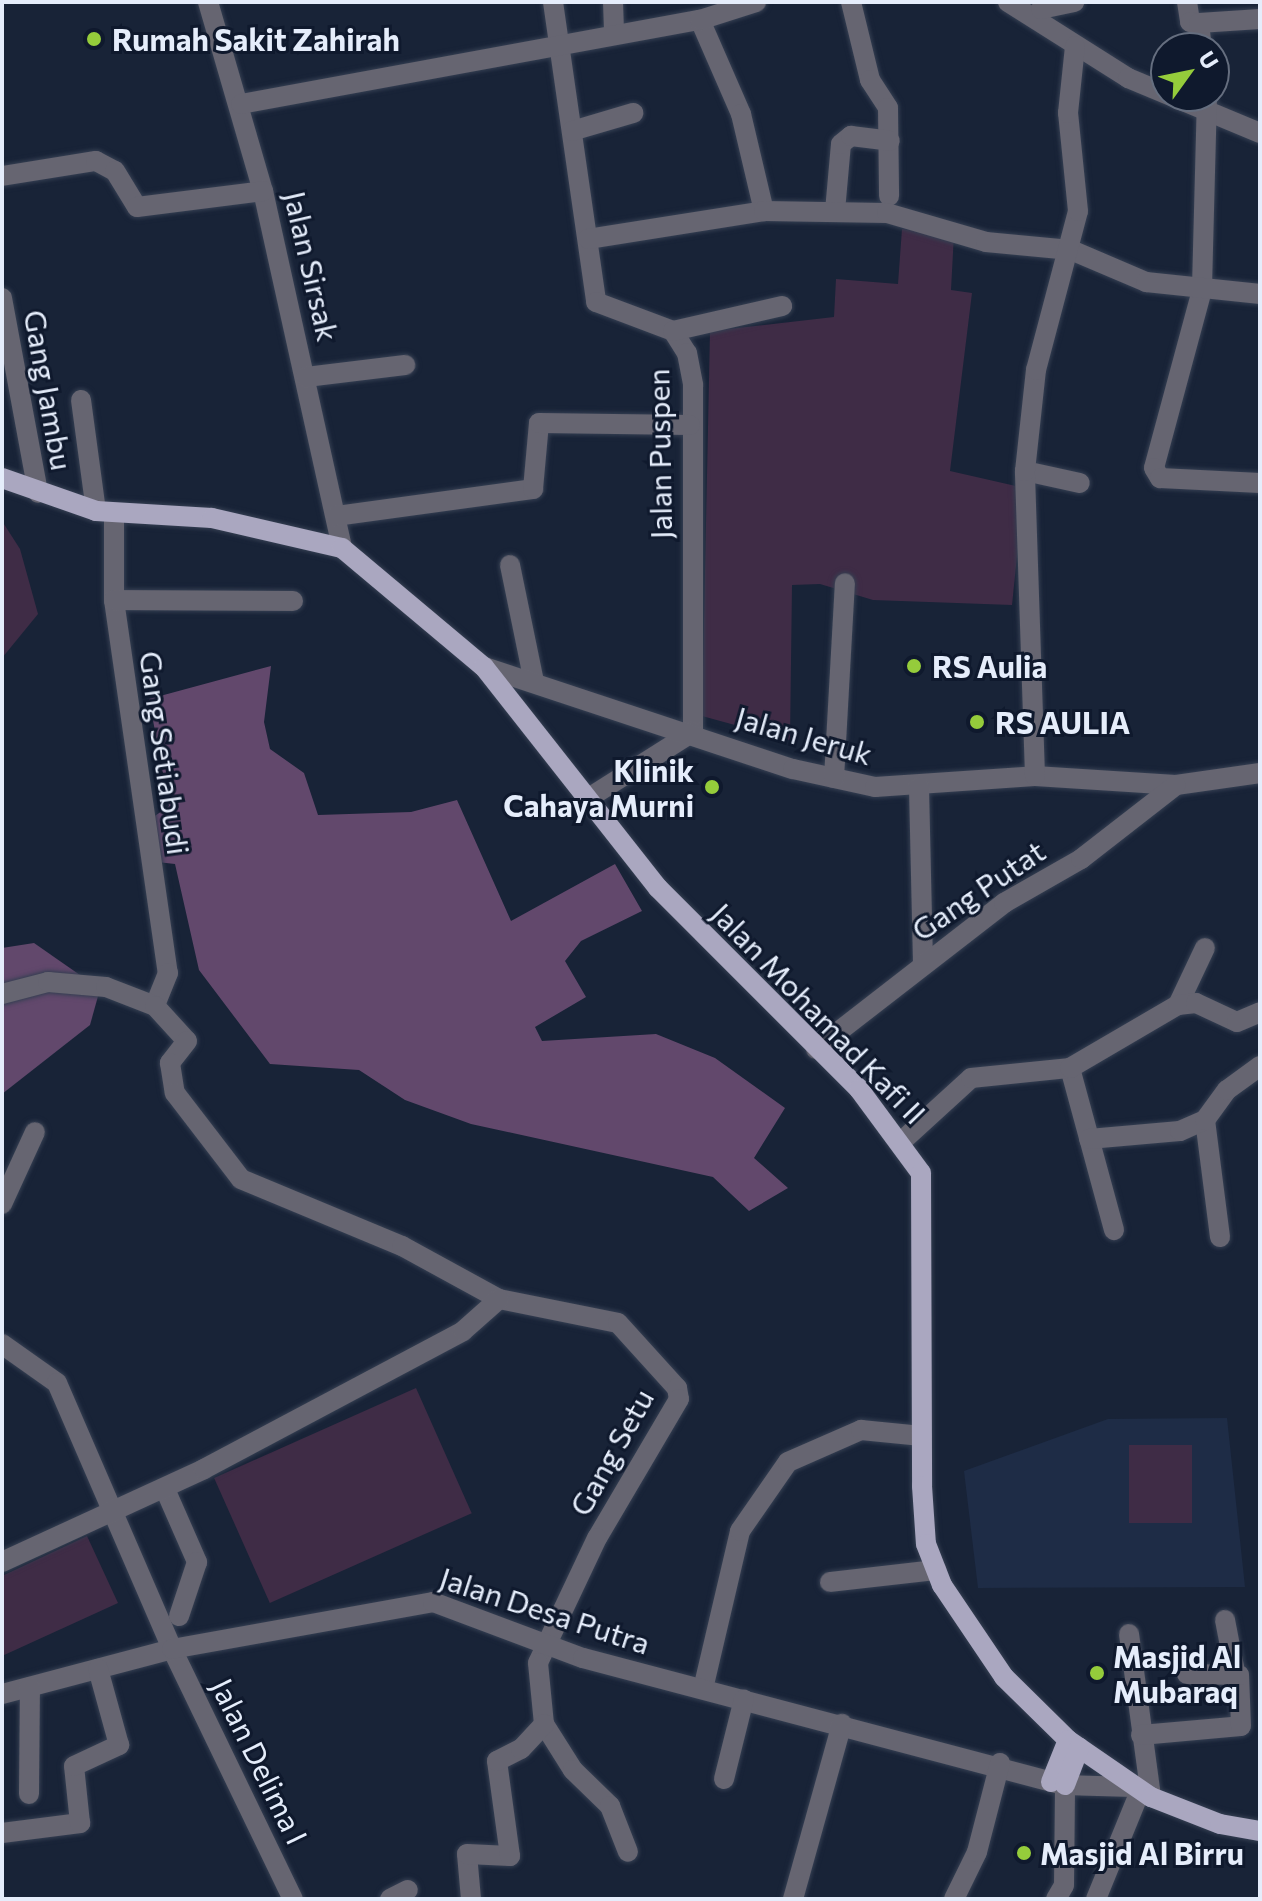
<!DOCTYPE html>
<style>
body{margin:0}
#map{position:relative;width:1262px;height:1901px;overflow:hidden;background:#182337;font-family:Commissioner,sans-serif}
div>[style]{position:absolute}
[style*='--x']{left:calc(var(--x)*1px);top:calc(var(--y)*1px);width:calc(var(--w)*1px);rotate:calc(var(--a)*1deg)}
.built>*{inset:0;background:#1e2c46}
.green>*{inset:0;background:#3f2c46;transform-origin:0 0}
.forest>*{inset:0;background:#62486c}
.roads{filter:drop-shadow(0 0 2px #353f52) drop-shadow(0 0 2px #353f52)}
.minor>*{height:20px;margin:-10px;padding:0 10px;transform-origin:10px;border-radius:10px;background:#666571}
.major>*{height:20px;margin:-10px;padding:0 10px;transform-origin:10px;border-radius:10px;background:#aaa7c0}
.dots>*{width:22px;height:22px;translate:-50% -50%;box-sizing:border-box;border:4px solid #0f192d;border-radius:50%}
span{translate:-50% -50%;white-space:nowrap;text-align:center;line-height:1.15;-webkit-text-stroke:6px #0f192d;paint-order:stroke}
.poi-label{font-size:30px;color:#e5edfb;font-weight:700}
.left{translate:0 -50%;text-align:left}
.right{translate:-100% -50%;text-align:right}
.street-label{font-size:30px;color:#e5edfb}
.frame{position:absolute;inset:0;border:4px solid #e5edfb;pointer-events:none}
.north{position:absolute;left:1150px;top:32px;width:80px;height:80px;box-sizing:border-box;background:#0f192d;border:2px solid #656e7f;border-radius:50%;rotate:57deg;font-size:22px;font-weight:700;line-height:32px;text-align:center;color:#e5edfb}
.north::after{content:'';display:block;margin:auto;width:28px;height:36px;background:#95cc3b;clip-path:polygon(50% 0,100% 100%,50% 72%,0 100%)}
</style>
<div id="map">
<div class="built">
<i style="clip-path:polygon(1227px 1418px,1245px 1587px,978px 1588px,964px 1471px,1108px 1419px)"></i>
</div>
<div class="green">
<i style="clip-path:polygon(902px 229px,954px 234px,951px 290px,972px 293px,950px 471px,1024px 488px,1012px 605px,873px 600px,820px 584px,792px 585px,790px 740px,702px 716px,710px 331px,834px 317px,836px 279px,898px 284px)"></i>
<i style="clip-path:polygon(2px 521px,20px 549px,38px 614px,2px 658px)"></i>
<i style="left:416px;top:1388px;width:137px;height:221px;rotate:66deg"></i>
<i style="left:1129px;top:1445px;width:63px;height:78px"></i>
<i style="clip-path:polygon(87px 1536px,118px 1603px,2px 1656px,2px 1576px)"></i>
</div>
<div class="forest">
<i style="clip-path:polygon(271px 666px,264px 722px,270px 749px,304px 773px,318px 815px,411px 812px,457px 800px,511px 921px,615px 864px,642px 911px,581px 941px,565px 961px,586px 997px,535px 1027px,542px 1041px,656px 1034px,715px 1058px,785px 1108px,754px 1158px,788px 1188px,749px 1211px,713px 1177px,471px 1124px,405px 1100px,359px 1070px,270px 1064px,199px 970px,175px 864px,157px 862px,152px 818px,169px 806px,149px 699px)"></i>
<i style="clip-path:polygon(34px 943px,100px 989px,90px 1025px,2px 1094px,2px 948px)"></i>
</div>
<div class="roads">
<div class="minor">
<i style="--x:208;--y:2;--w:197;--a:73.8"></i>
<i style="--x:263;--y:191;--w:366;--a:77.5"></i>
<i style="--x:553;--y:2;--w:303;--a:81.8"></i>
<i style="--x:596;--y:302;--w:82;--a:20.6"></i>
<i style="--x:673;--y:331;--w:26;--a:58"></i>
<i style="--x:687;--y:353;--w:33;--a:79"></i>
<i style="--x:693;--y:385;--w:347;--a:90"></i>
<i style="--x:693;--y:732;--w:125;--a:147.7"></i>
<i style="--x:613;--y:2;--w:33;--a:88"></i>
<i style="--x:851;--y:2;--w:80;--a:76.3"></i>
<i style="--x:870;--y:80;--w:33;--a:57"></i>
<i style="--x:888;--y:108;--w:88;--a:89.3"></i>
<i style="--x:1008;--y:2;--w:142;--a:32.3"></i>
<i style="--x:1128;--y:78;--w:143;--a:22.6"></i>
<i style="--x:1187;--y:2;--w:20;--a:81"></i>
<i style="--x:1190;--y:22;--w:9;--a:6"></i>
<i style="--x:1041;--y:9;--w:34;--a:-12"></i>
<i style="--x:700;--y:20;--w:103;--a:66.4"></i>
<i style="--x:741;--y:114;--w:100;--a:76.7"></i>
<i style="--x:1202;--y:48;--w:25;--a:-97"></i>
<i style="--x:1199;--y:23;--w:61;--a:-3.8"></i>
<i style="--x:1207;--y:96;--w:194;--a:91.5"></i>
<i style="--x:1202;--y:290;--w:184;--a:105.1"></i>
<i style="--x:1154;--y:468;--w:12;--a:59"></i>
<i style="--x:1160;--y:478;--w:100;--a:2.9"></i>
<i style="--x:241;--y:104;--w:467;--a:-10.4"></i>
<i style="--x:700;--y:20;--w:59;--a:-17.8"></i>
<i style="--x:572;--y:131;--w:64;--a:-16.4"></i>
<i style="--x:2;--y:176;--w:95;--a:-9.1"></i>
<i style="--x:96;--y:161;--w:21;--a:28"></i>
<i style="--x:115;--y:171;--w:42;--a:58.6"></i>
<i style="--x:137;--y:207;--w:127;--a:-7.2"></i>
<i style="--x:835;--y:211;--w:67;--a:-84.9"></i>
<i style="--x:841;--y:144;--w:13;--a:-39"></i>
<i style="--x:851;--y:136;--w:39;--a:7"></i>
<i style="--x:588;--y:239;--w:178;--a:-9"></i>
<i style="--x:764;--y:211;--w:123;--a:0.9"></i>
<i style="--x:887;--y:213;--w:103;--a:16.3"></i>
<i style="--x:986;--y:242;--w:85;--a:5.4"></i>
<i style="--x:1071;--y:250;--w:82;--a:23.1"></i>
<i style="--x:1146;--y:282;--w:115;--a:6"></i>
<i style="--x:2;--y:298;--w:198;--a:79.5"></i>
<i style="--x:673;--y:331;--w:112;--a:-12.9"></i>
<i style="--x:306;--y:377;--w:100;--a:-6.9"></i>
<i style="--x:81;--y:400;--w:112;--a:82.3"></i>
<i style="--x:1025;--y:471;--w:56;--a:12.3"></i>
<i style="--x:114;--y:514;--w:86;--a:90"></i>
<i style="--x:114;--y:600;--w:377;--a:81.8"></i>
<i style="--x:168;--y:973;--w:35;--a:112"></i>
<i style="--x:336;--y:516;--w:199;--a:-7.8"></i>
<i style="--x:533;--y:489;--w:66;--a:-84.8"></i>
<i style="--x:539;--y:423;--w:151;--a:0.8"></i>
<i style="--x:510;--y:565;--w:119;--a:78.4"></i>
<i style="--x:114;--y:600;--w:179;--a:0.3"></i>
<i style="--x:484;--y:667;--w:325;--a:18.3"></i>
<i style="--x:793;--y:769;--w:84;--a:12.4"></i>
<i style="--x:875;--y:787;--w:160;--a:-3.9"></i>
<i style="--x:1035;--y:776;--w:141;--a:3.7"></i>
<i style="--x:1176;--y:785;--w:85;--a:-8.1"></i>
<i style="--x:1035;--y:776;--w:305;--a:-91.9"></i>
<i style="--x:1025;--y:471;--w:102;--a:-83.8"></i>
<i style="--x:1036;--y:370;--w:164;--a:-75.2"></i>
<i style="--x:1078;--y:211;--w:99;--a:-95.8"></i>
<i style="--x:1068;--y:113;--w:67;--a:-84"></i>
<i style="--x:834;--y:778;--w:195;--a:-86.8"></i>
<i style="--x:919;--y:787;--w:175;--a:88.7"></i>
<i style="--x:2;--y:994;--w:48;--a:-14.6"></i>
<i style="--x:48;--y:982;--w:58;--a:4.9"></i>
<i style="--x:106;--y:987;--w:53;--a:21.2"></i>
<i style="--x:155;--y:1006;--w:47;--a:47.6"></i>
<i style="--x:187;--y:1041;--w:28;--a:128"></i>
<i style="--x:170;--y:1063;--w:30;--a:81"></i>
<i style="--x:175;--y:1093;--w:108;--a:52.5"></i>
<i style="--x:241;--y:1179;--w:174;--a:22.6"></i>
<i style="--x:402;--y:1246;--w:111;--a:28.7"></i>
<i style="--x:499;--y:1299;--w:121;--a:11.4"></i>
<i style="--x:618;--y:1323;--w:88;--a:47.8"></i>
<i style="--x:677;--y:1388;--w:11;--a:80"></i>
<i style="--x:679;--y:1399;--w:161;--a:120.5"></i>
<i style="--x:597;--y:1538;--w:138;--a:115.3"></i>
<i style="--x:538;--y:1663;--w:61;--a:84.4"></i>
<i style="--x:544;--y:1724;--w:54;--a:57.8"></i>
<i style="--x:573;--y:1770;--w:52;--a:44.2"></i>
<i style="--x:610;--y:1806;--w:49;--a:68.6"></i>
<i style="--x:1178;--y:1005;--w:63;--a:-64.7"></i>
<i style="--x:816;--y:1049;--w:238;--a:-37.8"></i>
<i style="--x:1004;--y:903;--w:89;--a:-29.7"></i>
<i style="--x:1081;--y:859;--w:120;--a:-37.9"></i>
<i style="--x:1070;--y:1068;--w:168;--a:74.8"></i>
<i style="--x:1205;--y:1120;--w:118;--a:82.7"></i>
<i style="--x:1089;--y:1139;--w:91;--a:-5"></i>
<i style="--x:1180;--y:1131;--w:27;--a:-24"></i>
<i style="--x:1205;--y:1120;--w:37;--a:-54"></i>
<i style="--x:1227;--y:1090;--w:41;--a:-36"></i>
<i style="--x:902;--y:1141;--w:93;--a:-42.4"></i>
<i style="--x:971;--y:1078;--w:100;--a:-5.8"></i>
<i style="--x:1070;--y:1068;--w:125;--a:-30.3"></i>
<i style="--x:1178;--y:1005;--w:18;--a:-6"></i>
<i style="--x:1196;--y:1003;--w:45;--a:24.9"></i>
<i style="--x:1237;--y:1022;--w:25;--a:-23"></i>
<i style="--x:2;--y:1204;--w:79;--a:-65.4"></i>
<i style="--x:2;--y:1344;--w:67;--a:35.3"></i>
<i style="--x:57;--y:1383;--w:290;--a:66.6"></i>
<i style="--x:172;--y:1649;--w:278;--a:64.2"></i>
<i style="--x:165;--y:1489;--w:80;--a:66.3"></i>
<i style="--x:197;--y:1562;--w:57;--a:108.4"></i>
<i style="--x:2;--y:1562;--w:222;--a:-24.7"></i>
<i style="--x:204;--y:1469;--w:293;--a:-28"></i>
<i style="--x:463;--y:1331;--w:48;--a:-41.6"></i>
<i style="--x:830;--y:1582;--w:107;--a:-6.5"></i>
<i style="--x:1225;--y:1620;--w:53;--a:79.1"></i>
<i style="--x:1129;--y:1634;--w:164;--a:82.3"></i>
<i style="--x:703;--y:1689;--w:162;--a:-76.8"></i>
<i style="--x:740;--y:1531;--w:84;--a:-55.2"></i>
<i style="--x:788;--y:1462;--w:80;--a:-23.7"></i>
<i style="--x:861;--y:1430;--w:61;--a:5.6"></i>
<i style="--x:2;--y:1694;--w:176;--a:-14.8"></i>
<i style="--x:172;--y:1649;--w:265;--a:-10.2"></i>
<i style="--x:433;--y:1602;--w:160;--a:20.5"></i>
<i style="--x:583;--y:1658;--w:498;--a:14.8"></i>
<i style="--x:1065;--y:1785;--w:68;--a:1.7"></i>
<i style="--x:1141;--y:1735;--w:100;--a:-5.1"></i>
<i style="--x:1241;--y:1726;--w:51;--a:-92.2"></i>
<i style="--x:1239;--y:1675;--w:52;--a:-178.9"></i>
<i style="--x:724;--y:1779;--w:82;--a:-76"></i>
<i style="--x:29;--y:1794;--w:107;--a:-89.5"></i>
<i style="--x:2;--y:1833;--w:79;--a:-7.3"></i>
<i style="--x:80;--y:1823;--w:57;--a:-96"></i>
<i style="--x:74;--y:1766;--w:50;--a:-25"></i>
<i style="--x:119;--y:1745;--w:79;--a:-105.4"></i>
<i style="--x:390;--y:1899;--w:20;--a:-27"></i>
<i style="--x:471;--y:1899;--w:45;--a:-95.1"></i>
<i style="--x:467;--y:1854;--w:43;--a:2.7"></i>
<i style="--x:510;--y:1856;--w:96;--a:-97.8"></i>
<i style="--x:497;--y:1761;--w:27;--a:-27"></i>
<i style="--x:521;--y:1749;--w:34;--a:-47"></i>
<i style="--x:793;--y:1899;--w:182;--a:-74.4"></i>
<i style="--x:954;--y:1899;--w:52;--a:-63.9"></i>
<i style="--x:977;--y:1852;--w:92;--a:-75.5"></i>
<i style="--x:1056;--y:1899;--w:16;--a:-60"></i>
<i style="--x:1064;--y:1885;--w:100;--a:-89.4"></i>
<i style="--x:1096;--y:1899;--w:117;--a:-67.8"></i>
</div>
<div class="major">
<i style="--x:2;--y:478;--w:100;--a:19.3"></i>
<i style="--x:96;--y:511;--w:116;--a:3.5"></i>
<i style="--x:212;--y:518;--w:133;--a:13"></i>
<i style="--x:342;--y:548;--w:185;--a:40"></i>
<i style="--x:484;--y:667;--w:281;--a:51.8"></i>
<i style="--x:658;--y:888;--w:284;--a:45"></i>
<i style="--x:859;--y:1089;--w:104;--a:53.6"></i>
<i style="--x:921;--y:1173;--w:313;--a:89.8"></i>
<i style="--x:922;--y:1486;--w:58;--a:86.1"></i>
<i style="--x:926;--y:1544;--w:44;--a:68.7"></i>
<i style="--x:942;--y:1585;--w:111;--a:56"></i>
<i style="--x:1004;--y:1677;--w:90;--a:44.5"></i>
<i style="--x:1068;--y:1740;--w:101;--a:34.5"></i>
<i style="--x:1151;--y:1797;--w:74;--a:21.4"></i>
<i style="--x:1220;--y:1824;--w:41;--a:9.9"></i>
<i style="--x:1051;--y:1782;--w:45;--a:-68"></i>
<i style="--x:1065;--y:1785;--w:40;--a:-69"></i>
</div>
</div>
<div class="dots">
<i style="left:94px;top:39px;background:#95cc3b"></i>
<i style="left:914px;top:666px;background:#95cc3b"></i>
<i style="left:977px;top:722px;background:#95cc3b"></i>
<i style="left:712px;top:787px;background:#95cc3b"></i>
<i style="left:1097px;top:1673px;background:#95cc3b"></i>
<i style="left:1024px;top:1853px;background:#95cc3b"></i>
</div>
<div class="poi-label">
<span class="left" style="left:112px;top:39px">Rumah Sakit Zahirah</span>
<span class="left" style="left:932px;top:666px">RS Aulia</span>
<span class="left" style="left:995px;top:722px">RS AULIA</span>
<span class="right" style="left:694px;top:787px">Klinik<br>Cahaya Murni</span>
<span class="left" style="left:1113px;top:1673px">Masjid Al<br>Mubaraq</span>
<span class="left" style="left:1040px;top:1853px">Masjid Al Birru</span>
</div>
<div class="street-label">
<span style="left:312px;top:266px;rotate:77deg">Jalan Sirsak</span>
<span style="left:49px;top:390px;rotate:80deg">Gang Jambu</span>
<span style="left:659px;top:454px;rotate:-91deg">Jalan Puspen</span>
<span style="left:804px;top:735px;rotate:16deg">Jalan Jeruk</span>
<span style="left:165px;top:753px;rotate:82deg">Gang Setiabudi</span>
<span style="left:978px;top:890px;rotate:-34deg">Gang Putat</span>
<span style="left:819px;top:1013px;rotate:46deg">Jalan Mohamad Kafi II</span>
<span style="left:611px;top:1452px;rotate:-61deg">Gang Setu</span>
<span style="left:545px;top:1610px;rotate:18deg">Jalan Desa Putra</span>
<span style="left:260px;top:1761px;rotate:64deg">Jalan Delima I</span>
</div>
<div class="frame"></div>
<div class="north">U</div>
</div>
